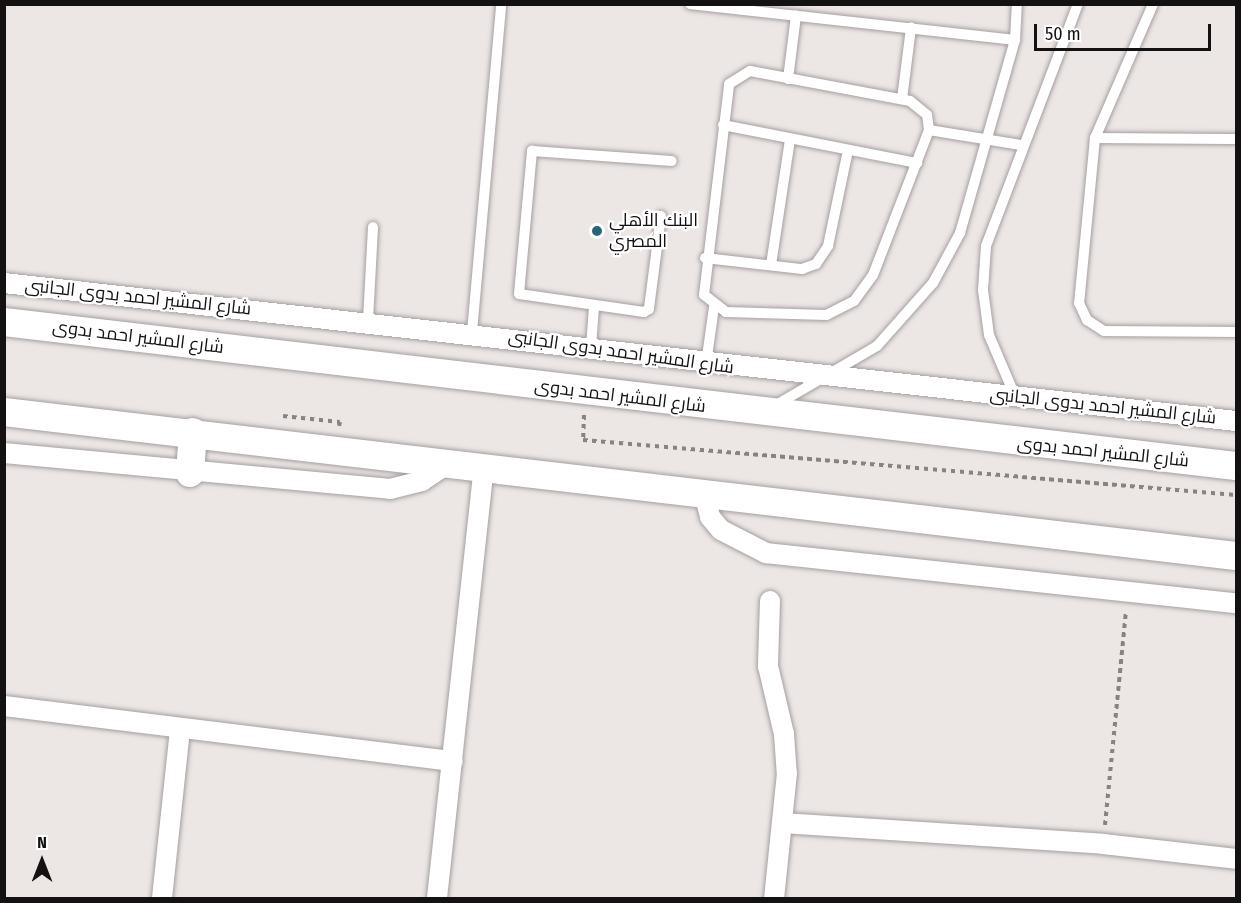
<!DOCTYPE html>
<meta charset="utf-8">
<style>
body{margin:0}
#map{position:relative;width:1241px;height:903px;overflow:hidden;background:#ece6e5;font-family:"Fira Sans Condensed",Cairo,sans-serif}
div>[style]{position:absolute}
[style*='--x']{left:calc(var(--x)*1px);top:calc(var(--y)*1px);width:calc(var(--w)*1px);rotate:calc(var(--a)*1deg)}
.path>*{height:4px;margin-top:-2px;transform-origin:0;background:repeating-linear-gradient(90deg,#878383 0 4.5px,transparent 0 9px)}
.roads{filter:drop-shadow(0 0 2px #a59f9f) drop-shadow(0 0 2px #a59f9f)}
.lane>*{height:10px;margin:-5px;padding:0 5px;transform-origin:5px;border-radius:5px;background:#fff}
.street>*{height:20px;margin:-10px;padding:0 10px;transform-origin:10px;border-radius:10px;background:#fff}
.secondary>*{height:28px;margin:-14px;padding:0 14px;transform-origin:14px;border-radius:14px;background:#fff}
.dots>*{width:16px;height:16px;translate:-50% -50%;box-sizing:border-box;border:3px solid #fff;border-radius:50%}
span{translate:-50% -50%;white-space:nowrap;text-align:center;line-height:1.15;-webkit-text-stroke:4.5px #fff;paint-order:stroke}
.poi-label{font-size:18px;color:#131111}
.left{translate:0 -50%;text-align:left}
.street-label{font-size:18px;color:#131111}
.frame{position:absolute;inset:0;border:6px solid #131111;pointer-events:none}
.north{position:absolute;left:12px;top:831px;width:60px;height:60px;-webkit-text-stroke:4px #fff;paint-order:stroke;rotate:0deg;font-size:16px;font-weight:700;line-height:24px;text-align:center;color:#131111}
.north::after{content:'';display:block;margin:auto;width:21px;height:27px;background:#131111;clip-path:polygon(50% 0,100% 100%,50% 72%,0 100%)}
.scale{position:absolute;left:1034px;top:24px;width:177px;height:27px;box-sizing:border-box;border:3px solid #131111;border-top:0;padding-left:8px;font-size:18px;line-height:21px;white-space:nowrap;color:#131111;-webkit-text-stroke:4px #fff;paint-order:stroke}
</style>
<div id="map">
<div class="path">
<i style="--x:584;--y:415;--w:25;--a:92"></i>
<i style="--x:583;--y:440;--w:655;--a:4.81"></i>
<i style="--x:283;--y:416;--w:57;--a:6"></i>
<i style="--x:340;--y:422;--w:4;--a:104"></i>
<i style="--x:1105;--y:825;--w:215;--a:-84.4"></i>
</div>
<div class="roads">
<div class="lane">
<i style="--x:690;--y:4;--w:327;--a:6.3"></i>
<i style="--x:1153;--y:4;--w:146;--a:113.4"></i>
<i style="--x:1095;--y:138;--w:166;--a:95.5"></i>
<i style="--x:1079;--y:303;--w:19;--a:65"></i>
<i style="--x:1087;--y:320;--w:20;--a:33"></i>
<i style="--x:1104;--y:331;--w:132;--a:0.4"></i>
<i style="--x:750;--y:71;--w:163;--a:10.6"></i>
<i style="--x:910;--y:101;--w:22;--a:39"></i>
<i style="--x:927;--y:115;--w:15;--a:82"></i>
<i style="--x:929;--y:130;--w:155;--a:111.1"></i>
<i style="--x:873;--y:275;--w:32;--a:126"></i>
<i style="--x:854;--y:301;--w:31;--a:153"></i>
<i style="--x:826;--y:315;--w:100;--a:-178.3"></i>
<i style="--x:726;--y:312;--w:28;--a:-142"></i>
<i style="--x:704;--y:295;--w:212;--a:-83.2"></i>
<i style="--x:729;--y:84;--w:25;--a:-32"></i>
<i style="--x:788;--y:79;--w:64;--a:-82.8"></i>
<i style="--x:902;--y:99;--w:72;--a:-82.8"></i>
<i style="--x:723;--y:125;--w:198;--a:11.1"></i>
<i style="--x:929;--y:130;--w:93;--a:9.3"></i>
<i style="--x:1095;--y:138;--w:141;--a:0.4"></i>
<i style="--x:661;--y:216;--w:94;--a:97.4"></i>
<i style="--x:649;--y:309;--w:6;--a:149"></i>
<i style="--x:644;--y:312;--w:126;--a:-171.8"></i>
<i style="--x:519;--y:294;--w:144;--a:-84.8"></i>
<i style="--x:532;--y:151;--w:140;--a:4.1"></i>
<i style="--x:705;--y:258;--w:98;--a:6.5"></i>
<i style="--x:802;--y:269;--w:15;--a:-20"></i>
<i style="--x:816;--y:264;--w:22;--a:-56"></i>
<i style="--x:828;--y:246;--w:98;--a:-78.2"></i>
<i style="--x:771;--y:265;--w:127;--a:-81.4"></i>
<i style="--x:368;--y:320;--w:93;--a:-86.9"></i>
<i style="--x:472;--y:332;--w:329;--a:-84.9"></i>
<i style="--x:591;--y:347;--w:40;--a:-85.7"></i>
<i style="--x:706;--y:364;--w:58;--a:-82"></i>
<i style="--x:1015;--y:396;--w:66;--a:-113.1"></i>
<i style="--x:989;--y:335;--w:45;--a:-97.6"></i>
<i style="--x:983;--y:290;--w:44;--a:-86.1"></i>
<i style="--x:986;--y:246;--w:259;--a:-69.2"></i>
<i style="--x:776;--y:405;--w:117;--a:-30.3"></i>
<i style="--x:877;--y:346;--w:84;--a:-48.4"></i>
<i style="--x:933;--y:283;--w:57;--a:-61.6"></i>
<i style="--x:960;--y:233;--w:201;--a:-74.1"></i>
<i style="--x:1015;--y:40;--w:36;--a:-87"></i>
</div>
<div class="street">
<i style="--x:4;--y:283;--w:1240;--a:6.39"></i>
<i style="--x:4;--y:453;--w:388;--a:5.3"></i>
<i style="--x:390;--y:489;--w:33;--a:-14"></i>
<i style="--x:422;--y:481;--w:34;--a:-34"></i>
<i style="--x:704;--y:494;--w:24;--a:75"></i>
<i style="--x:710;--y:517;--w:17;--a:50"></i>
<i style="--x:721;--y:530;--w:51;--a:27.1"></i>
<i style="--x:766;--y:553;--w:473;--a:6.1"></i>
<i style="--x:770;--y:601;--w:65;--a:91.8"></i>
<i style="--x:768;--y:666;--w:70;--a:76.8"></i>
<i style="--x:784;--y:734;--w:39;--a:86"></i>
<i style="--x:787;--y:773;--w:126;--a:95.9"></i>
<i style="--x:4;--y:706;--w:452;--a:7"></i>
<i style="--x:782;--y:823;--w:322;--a:3.7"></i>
<i style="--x:1103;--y:844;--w:134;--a:6.4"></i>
<i style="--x:162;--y:898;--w:169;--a:-83.9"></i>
<i style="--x:437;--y:898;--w:435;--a:-83.8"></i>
</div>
<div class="secondary">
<i style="--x:4;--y:322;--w:1240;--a:6.67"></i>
<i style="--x:4;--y:412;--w:1240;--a:6.67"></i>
<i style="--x:190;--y:473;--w:41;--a:-85.8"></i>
</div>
</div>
<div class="dots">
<i style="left:597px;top:231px;background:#26667b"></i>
</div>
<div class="poi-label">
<span class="left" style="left:609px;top:231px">البنك الأهلي<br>المصري</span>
</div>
<div class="street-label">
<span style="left:138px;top:297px;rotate:6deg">شارع المشير احمد بدوى الجانبى</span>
<span style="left:138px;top:337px;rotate:7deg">شارع المشير احمد بدوى</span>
<span style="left:621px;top:352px;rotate:8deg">شارع المشير احمد بدوى الجانبى</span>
<span style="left:620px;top:396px;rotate:7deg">شارع المشير احمد بدوى</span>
<span style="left:1103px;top:406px;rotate:6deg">شارع المشير احمد بدوى الجانبى</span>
<span style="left:1103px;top:452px;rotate:6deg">شارع المشير احمد بدوى</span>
</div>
<div class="frame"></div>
<div class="north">N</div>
<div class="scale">50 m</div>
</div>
